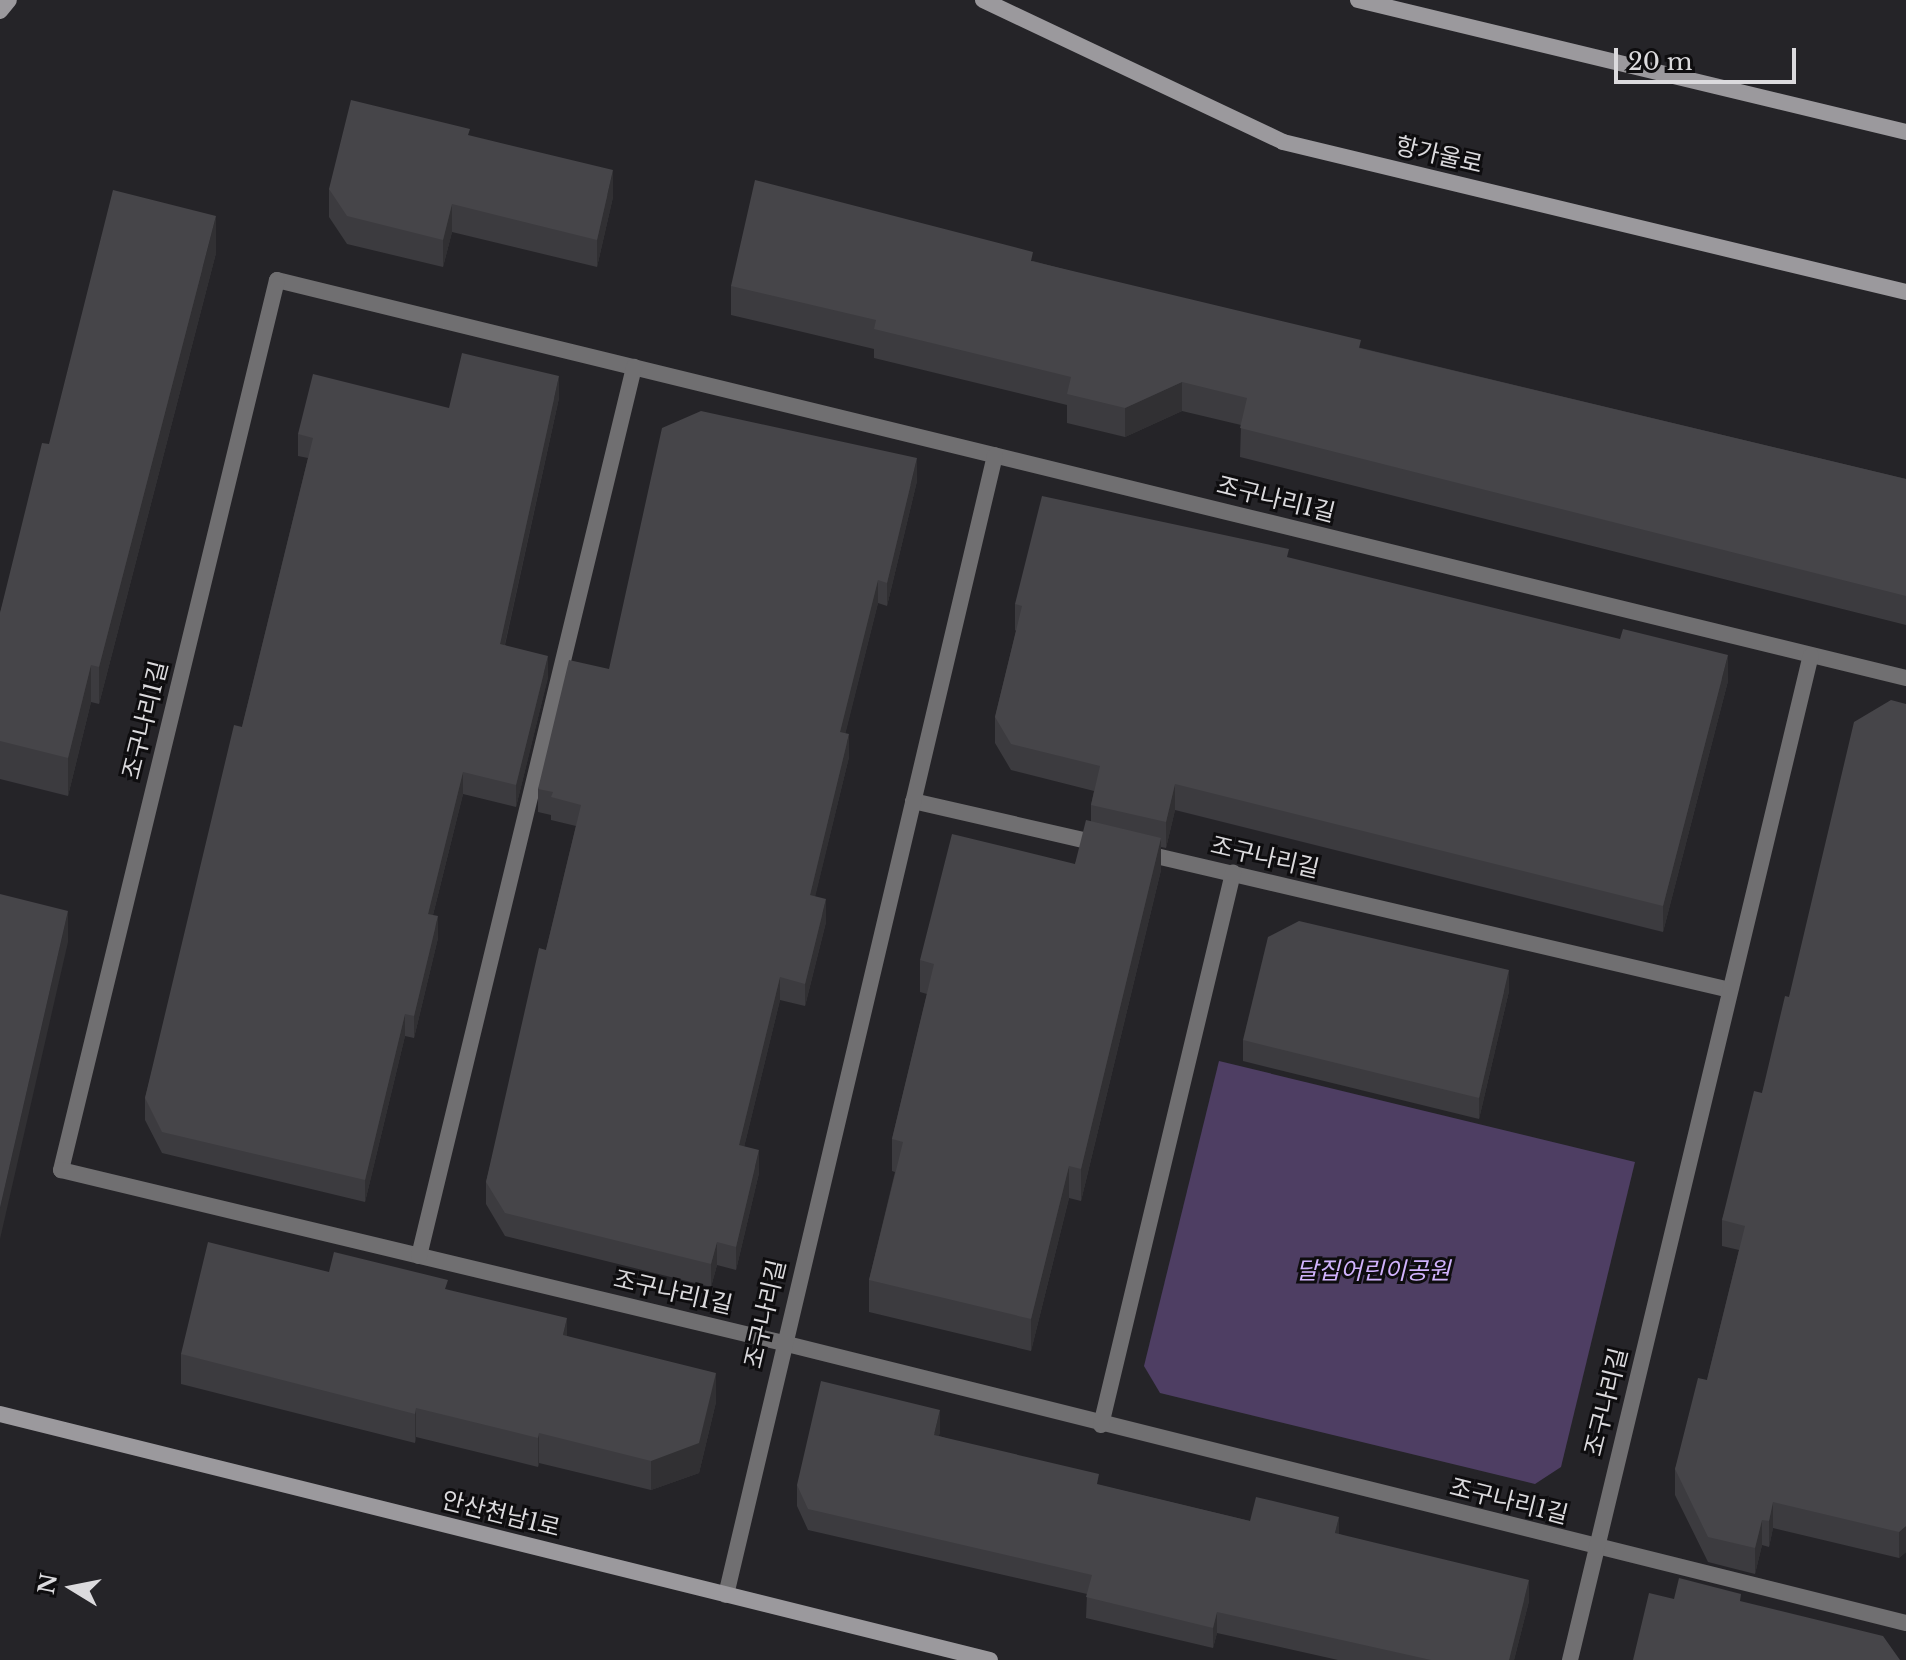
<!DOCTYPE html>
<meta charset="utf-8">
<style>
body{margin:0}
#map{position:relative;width:1906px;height:1660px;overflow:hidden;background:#252428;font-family:"Libre Baskerville","Noto Sans KR",serif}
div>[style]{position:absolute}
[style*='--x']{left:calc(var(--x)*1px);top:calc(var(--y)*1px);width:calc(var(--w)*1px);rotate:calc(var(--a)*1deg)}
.green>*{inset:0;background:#4e3e63}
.street>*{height:16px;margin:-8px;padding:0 8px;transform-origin:8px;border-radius:8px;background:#706f71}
.secondary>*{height:16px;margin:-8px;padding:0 8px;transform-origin:8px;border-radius:8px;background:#9b999d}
.wall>*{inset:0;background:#3c3b3f}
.shaded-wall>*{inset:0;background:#313033}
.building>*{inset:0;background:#464549}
span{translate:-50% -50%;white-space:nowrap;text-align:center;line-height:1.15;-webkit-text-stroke:6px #0e0d0f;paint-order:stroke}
.street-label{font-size:24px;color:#dbdadd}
.park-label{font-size:24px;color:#d1b3fd;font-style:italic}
.north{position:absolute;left:32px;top:1548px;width:80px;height:80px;-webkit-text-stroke:6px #0e0d0f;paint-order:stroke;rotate:280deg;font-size:22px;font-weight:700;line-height:32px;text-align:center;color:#dbdadd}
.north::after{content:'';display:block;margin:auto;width:28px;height:36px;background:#dbdadd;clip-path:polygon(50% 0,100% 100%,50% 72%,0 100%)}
.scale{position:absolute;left:1614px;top:48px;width:182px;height:36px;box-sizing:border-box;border:4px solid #dbdadd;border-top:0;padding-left:10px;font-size:24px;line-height:28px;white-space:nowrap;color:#dbdadd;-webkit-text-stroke:6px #0e0d0f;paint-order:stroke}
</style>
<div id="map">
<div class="green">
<i style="clip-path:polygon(1219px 1061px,1635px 1162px,1561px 1467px,1535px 1484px,1160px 1393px,1144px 1366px)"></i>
</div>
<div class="street">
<i style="--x:1906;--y:678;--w:1677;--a:-166.27"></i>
<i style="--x:277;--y:280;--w:916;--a:103.64"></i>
<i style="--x:61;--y:1170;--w:742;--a:13.47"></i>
<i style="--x:783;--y:1343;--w:1157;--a:14"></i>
<i style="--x:913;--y:801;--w:193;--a:12.9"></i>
<i style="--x:1139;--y:852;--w:607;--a:13.14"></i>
<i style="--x:419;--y:1256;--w:915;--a:-76.4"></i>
<i style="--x:1101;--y:1425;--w:568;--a:-76.55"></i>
<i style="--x:726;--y:1595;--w:1171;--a:-76.72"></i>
<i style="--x:1570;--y:1660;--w:1033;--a:-76.52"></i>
</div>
<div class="secondary">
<i style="--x:983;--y:0;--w:332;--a:25.3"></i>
<i style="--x:1283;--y:142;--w:641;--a:13.54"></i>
<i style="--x:1358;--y:0;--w:564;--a:13.54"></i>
<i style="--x:0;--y:11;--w:14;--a:-51"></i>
<i style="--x:0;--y:1414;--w:1020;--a:13.95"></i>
</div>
<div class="wall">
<i style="clip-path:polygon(470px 136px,613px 197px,597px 267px,452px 232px,443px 267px,347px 244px,329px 217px,329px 189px)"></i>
<i style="clip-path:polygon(216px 253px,99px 704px,91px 702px,68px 796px,0 779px,0 613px,49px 444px)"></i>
<i style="clip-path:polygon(1033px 261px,1361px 348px,1906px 479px,1906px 625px,1240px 457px,1241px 425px,1182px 411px,1125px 437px,1067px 423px,1067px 405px,874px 358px,874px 349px,731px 315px,731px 286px)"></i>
<i style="clip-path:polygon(559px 398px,505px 645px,548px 677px,516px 807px,463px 794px,433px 915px,438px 938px,414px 1038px,405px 1036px,365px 1202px,162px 1153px,145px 1120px,145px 1098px,242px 727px,308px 458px,298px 456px,298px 434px,449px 408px)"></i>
<i style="clip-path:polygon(917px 481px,887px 606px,878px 603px,845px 734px,849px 757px,815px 896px,826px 922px,805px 1006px,780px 1000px,744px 1147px,759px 1173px,736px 1270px,717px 1265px,711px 1287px,505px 1236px,486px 1204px,486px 1182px,546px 950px,576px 826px,551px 820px,551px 815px,538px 812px,538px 789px,609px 669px)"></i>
<i style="clip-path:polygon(1289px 558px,1728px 681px,1663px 932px,1175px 810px,1166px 848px,1161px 847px,1161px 870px,1081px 1201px,1069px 1198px,1031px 1351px,869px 1312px,869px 1280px,895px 1172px,892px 1171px,892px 1139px,927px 994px,920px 992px,920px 960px,1075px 864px,1091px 822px,1091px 805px,1094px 791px,1011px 770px,995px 743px,995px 717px,1016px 631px,1015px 630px,1015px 604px)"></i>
<i style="clip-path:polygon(1906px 704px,1906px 1552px,1899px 1558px,1773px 1528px,1769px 1547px,1762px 1545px,1755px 1574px,1708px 1562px,1675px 1495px,1675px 1469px,1707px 1380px,1739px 1250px,1722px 1246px,1722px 1220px,1762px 1093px,1789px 997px)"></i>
<i style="clip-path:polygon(1509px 991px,1479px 1119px,1243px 1061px,1243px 1040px)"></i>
<i style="clip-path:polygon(329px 1272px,448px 1290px,567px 1336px,716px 1402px,699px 1473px,651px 1490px,539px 1463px,538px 1467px,416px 1437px,415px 1443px,181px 1384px,181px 1354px)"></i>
<i style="clip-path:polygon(940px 1431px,939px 1436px,1099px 1485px,1250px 1521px,1339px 1534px,1529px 1601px,1514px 1660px,1338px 1660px,1217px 1633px,1213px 1648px,1086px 1618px,1087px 1594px,808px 1530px,797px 1506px,797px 1485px)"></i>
</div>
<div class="shaded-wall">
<i style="clip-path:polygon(613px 170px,613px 197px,597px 267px,597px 240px)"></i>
<i style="clip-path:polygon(452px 204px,452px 232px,443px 267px,443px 240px)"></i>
<i style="clip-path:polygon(216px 216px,216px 253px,99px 704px,99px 667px)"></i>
<i style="clip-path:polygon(559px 376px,559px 398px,500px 666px,500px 644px)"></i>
<i style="clip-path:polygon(1182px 382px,1182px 411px,1125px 437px,1125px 408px)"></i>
<i style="clip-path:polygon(917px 458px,917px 481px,887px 606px,887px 583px)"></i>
<i style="clip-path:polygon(878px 580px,878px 603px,840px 755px,840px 732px)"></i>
<i style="clip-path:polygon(1728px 655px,1728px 681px,1663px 932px,1663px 906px)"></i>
<i style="clip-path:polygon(548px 656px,548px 677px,516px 807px,516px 785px)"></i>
<i style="clip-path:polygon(91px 665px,91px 702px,68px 796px,68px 758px)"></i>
<i style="clip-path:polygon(849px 734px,849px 757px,810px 918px,810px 895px)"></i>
<i style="clip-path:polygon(463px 772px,463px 794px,428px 935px,428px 914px)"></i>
<i style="clip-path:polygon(1175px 784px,1175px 810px,1166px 848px,1166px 822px)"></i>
<i style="clip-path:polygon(1161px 838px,1161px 870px,1081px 1201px,1081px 1169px)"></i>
<i style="clip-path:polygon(826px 899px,826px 922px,805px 1006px,805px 984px)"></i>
<i style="clip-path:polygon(68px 911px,68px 942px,0 1239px,0 1208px)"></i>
<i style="clip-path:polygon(438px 916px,438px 938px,414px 1038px,414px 1016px)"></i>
<i style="clip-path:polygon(1509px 970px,1509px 991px,1479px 1119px,1479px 1098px)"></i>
<i style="clip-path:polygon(780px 977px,780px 1000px,739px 1168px,739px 1145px)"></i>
<i style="clip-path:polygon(405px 1014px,405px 1036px,365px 1202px,365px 1180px)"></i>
<i style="clip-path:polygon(759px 1150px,759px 1173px,736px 1270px,736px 1247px)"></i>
<i style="clip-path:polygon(1069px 1166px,1069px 1198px,1031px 1351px,1031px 1319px)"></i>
<i style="clip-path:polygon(717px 1242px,717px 1265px,711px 1287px,711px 1264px)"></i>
<i style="clip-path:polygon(567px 1318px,567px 1348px,563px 1335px)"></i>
<i style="clip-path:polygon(716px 1373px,716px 1402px,699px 1473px,651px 1490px,651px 1461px)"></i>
<i style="clip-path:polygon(416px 1408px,416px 1437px,415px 1443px,415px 1414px)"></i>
<i style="clip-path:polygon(940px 1410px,940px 1431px,934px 1456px,934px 1435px)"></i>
<i style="clip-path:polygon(539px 1433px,539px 1463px,538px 1467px,538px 1438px)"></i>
<i style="clip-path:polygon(1773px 1502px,1773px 1528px,1769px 1547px,1769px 1521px)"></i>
<i style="clip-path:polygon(1339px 1517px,1339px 1538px,1335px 1533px)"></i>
<i style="clip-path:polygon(1762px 1520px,1762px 1545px,1755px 1574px,1755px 1548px)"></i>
<i style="clip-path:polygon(1906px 1526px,1906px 1552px,1899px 1558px,1899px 1532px)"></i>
<i style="clip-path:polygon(1529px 1580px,1529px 1601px,1514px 1660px,1509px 1660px)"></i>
<i style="clip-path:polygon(1217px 1612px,1217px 1633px,1213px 1648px,1213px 1628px)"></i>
</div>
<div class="building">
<i style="clip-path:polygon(351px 100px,470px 129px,468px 135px,613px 170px,597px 240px,452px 204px,443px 240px,347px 216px,329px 189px)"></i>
<i style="clip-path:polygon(755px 180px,1033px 252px,1031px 261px,1361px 340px,1359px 348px,1906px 479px,1906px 596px,1240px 428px,1247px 398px,1182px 382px,1125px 408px,1067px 394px,1071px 377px,874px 329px,876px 320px,731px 286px)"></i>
<i style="clip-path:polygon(113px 190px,216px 216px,99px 667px,91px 665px,68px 758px,0 741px,0 613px,42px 443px,49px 444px)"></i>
<i style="clip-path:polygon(462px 353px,559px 376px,500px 644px,548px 656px,516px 785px,463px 772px,428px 914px,438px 916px,414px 1016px,405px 1014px,365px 1180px,162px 1132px,145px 1098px,234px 725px,242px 727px,313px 438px,298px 434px,313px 374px,449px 408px)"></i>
<i style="clip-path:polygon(701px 411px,917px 458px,887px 583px,878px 580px,840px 732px,849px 734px,810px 895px,826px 899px,805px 984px,780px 977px,739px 1145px,759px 1150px,736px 1247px,717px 1242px,711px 1264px,505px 1213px,486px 1182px,539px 948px,546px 950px,581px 805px,551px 797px,553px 792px,538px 789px,569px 660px,609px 669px,662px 428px)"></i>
<i style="clip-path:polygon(1042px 496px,1289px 549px,1287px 557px,1620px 639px,1623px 629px,1728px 655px,1663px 906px,1175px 784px,1166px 822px,1091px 805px,1100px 766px,1011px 744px,995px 717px,1022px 606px,1015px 604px)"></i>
<i style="clip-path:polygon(1891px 700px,1906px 704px,1906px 1526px,1899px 1532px,1773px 1502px,1769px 1521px,1762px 1520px,1755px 1548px,1708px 1537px,1675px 1469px,1698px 1378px,1707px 1380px,1745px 1226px,1722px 1220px,1754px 1091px,1762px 1093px,1785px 996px,1789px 997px,1854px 722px)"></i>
<i style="clip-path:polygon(1086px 820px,1161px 838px,1081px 1169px,1069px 1166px,1031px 1319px,869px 1280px,903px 1142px,892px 1139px,934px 964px,920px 960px,952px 834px,1075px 864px)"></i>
<i style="clip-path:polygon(0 894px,68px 911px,0 1208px)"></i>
<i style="clip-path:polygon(1299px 921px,1509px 970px,1479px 1098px,1243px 1040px,1268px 937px)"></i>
<i style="clip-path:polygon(208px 1242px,329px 1272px,334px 1252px,448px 1280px,445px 1289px,567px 1318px,563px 1335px,716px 1373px,699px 1443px,651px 1461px,539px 1433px,538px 1438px,416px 1408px,415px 1414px,181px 1354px)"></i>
<i style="clip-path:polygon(821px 1381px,940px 1410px,934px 1435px,1099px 1474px,1097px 1484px,1250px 1521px,1256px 1497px,1339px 1517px,1335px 1533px,1529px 1580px,1509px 1660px,1431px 1660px,1217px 1612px,1213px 1628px,1086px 1597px,1092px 1575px,808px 1509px,797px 1485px)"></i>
<i style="clip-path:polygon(1679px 1578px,1741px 1594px,1740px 1601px,1883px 1636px,1900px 1660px,1633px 1660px,1649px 1593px,1674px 1599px)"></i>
</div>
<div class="street-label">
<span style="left:1439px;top:155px;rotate:13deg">항가울로</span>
<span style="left:1276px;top:499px;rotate:14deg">조구나리1길</span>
<span style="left:145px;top:720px;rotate:-76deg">조구나리1길</span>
<span style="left:1265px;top:857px;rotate:13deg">조구나리길</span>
<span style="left:673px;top:1292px;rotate:13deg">조구나리1길</span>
<span style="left:765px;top:1314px;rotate:-77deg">조구나리길</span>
<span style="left:1606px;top:1402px;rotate:-76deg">조구나리길</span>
<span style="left:1509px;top:1501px;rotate:14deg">조구나리1길</span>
<span style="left:501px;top:1514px;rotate:14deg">안산천남1로</span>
</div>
<div class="park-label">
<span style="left:1373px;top:1271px">달집어린이공원</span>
</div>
<div class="north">N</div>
<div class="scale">20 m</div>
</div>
